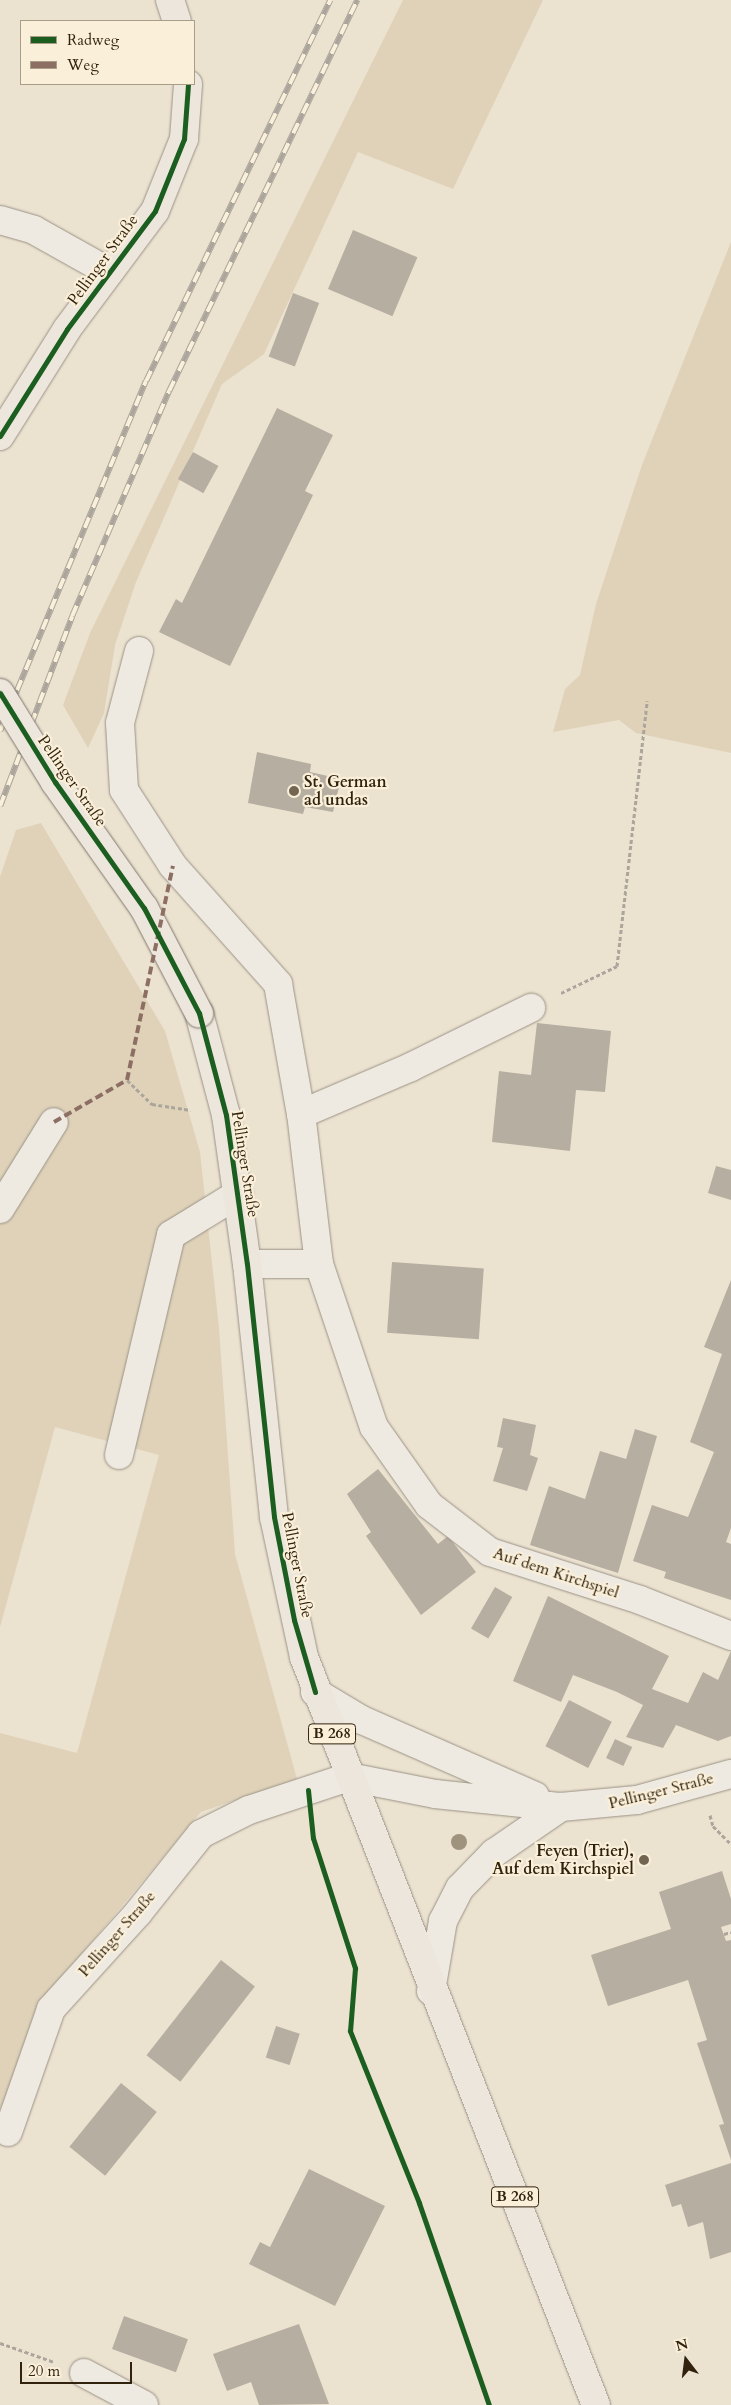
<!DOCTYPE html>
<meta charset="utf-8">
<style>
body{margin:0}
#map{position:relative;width:731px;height:2405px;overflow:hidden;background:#ece2d0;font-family:Cardo,serif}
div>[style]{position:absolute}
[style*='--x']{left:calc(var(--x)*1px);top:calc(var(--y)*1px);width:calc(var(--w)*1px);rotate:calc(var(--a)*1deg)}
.green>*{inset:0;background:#dfd2b9}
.building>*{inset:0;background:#b6aea1;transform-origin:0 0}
.path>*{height:3px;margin-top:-1.5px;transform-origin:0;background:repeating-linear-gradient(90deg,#aba59b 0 4px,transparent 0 6.5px)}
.roads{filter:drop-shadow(0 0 1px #999285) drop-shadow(0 0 1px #999285)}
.minor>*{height:28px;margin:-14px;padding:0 14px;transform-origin:14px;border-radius:14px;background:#efeae1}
.major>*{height:28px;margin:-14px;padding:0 14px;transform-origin:14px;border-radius:14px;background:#ece6dc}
.rail>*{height:5.5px;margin-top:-2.75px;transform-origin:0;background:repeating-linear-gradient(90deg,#faefd9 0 11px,#aba59b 0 22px);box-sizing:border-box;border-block:1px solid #aba59b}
.bridges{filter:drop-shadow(0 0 1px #7f776b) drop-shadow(0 0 1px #7f776b)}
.major-bridge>*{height:28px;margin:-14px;padding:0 14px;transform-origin:14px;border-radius:14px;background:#ece6dc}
.quiet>*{height:4px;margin-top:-2px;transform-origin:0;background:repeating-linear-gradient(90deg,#8d6e63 0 8px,transparent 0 12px)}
.cycleway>*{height:5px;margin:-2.5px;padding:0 2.5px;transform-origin:2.5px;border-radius:2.5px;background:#1b5e20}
.trees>*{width:16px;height:16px;margin:-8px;border-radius:50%;background:#a0937e}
.dots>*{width:14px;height:14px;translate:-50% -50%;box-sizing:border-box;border:2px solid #faefd9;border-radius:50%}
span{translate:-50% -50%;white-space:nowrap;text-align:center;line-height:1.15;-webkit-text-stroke:4.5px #faefd9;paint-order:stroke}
.shield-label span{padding:1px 4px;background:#faefd9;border:1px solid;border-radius:4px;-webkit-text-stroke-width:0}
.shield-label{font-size:15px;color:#31220d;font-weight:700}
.street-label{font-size:16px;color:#31220d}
.poi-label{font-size:16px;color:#31220d;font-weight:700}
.left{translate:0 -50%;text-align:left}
.right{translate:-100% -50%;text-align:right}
.legend{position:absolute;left:20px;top:20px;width:175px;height:65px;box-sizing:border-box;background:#faefd9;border:1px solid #aa9d87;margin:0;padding:6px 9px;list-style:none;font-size:15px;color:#31220d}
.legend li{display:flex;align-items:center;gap:10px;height:25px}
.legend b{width:25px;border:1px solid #aa9d87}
.north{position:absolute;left:661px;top:2335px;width:50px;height:50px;-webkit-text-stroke:4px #faefd9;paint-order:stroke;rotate:345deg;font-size:14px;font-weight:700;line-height:20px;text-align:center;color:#31220d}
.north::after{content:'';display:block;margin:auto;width:18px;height:22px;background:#31220d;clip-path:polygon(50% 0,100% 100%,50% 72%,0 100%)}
.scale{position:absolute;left:20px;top:2362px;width:112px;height:22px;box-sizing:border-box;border:2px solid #31220d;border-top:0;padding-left:6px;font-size:15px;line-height:18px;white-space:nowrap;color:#31220d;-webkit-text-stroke:4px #faefd9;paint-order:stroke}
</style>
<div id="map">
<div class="green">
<i style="clip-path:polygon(403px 0,543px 0,453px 189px,358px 152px,264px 354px,222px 384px,136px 582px,115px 645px,104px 713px,88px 748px,63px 705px,90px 633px)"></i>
<i style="clip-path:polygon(731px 242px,731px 753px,636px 733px,619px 720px,553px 732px,565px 689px,580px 675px,596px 604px,642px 465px)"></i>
<i style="clip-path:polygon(41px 823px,165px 1031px,200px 1152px,219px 1328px,235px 1554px,297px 1779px,201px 1812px,47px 1995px,0 2109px,0 1733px,77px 1753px,159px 1455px,55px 1427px,0 1627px,0 877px,16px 830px)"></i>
</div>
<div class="building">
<i style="left:353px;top:230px;width:70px;height:64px;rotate:23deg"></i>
<i style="left:293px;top:293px;width:28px;height:68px;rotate:21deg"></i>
<i style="clip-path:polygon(277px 408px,333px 435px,305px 491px,313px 495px,230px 666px,159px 632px,176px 599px,182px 603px)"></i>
<i style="left:193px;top:452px;width:29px;height:31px;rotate:29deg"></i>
<i style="clip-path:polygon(257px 752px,311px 764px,310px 772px,341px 779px,333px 812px,305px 807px,303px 814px,248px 803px)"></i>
<i style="clip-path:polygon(537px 1023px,611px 1031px,605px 1092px,576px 1090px,570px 1151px,492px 1142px,499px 1071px,531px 1075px)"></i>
<i style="clip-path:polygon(716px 1166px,731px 1170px,731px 1200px,708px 1193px)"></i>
<i style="left:392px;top:1262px;width:92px;height:71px;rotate:4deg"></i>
<i style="clip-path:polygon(731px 1280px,731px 1528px,726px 1542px,731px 1544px,731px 1600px,664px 1578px,666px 1572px,633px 1561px,652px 1505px,688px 1517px,714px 1452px,690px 1442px,722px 1354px,704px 1347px)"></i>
<i style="clip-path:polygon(503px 1418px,536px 1425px,530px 1455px,538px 1458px,527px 1491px,493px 1481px,503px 1448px,497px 1447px)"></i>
<i style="clip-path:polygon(635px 1429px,657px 1436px,618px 1573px,530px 1545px,549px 1486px,585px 1499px,600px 1451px,626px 1459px)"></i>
<i style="clip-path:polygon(378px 1469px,438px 1544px,448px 1536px,476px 1572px,421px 1615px,366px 1536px,371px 1532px,347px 1494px)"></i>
<i style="left:495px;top:1587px;width:20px;height:48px;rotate:30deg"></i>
<i style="clip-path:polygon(548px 1596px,669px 1656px,652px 1689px,688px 1703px,703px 1672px,718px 1680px,731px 1651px,731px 1736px,718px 1741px,676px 1725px,663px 1748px,626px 1737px,643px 1705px,617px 1692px,573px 1675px,561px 1702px,513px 1681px)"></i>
<i style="left:569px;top:1700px;width:48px;height:52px;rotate:27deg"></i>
<i style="left:615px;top:1739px;width:19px;height:21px;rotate:25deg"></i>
<i style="clip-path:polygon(722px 1871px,731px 1899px,731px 1924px,721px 1927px,726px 1941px,731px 1940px,731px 2160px,719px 2125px,724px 2124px,697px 2043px,707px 2040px,688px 1980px,608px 2006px,591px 1955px,671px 1929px,659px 1892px)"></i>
<i style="left:221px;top:1960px;width:43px;height:121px;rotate:38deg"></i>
<i style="left:276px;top:2026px;width:25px;height:33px;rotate:18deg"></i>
<i style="left:121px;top:2083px;width:46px;height:82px;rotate:39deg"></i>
<i style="clip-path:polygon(731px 2163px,731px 2252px,710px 2259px,703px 2222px,688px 2227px,681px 2204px,672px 2207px,665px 2185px)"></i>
<i style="clip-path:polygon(309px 2169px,385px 2206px,335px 2306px,249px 2264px,260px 2242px,270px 2247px)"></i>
<i style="left:124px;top:2316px;width:68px;height:35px;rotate:20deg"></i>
<i style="clip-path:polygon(299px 2324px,329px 2404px,259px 2405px,251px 2382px,227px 2391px,213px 2354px)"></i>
</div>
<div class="path">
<i style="--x:561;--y:993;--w:62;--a:-25.7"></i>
<i style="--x:617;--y:966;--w:267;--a:-83.5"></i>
<i style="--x:127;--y:1080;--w:35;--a:44"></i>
<i style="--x:152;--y:1104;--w:39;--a:9"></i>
<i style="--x:710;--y:1815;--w:11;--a:75"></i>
<i style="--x:713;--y:1826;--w:25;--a:45"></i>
<i style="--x:724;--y:1934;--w:7;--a:-16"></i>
<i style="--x:0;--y:2343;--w:57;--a:19.4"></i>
</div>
<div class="roads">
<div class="minor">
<i style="--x:0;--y:220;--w:35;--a:16"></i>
<i style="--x:34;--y:230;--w:86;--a:29.2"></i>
<i style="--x:139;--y:651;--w:74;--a:104.8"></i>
<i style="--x:120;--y:723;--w:67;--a:86.6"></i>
<i style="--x:124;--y:790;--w:90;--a:57.2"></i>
<i style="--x:173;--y:866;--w:158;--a:48.3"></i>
<i style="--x:278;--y:984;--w:132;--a:80"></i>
<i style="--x:0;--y:1209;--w:102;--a:-58.2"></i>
<i style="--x:247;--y:1264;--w:72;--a:0"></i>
<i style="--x:319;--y:1264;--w:172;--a:71.4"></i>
<i style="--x:374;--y:1427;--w:95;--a:54.8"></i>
<i style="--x:429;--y:1505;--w:77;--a:37.6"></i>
<i style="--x:490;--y:1552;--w:157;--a:17.7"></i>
<i style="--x:640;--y:1600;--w:98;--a:21.6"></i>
<i style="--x:319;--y:1264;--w:151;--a:-96.8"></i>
<i style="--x:301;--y:1114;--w:120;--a:-23.1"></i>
<i style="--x:411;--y:1067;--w:134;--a:-26.2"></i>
<i style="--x:119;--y:1455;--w:226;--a:-76.7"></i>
<i style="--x:171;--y:1235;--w:79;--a:-31.5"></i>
<i style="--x:315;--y:1692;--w:55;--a:30.8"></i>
<i style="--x:362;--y:1720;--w:189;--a:23.7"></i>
<i style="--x:431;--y:1991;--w:71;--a:-80.3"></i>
<i style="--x:443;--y:1921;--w:37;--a:-63"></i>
<i style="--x:460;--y:1888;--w:49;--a:-45.8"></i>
<i style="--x:494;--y:1853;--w:81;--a:-34.5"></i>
<i style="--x:8;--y:2132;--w:130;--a:-70.7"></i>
<i style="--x:51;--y:2009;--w:130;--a:-47.8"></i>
<i style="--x:138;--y:1913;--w:101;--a:-51.4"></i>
<i style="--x:201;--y:1834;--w:54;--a:-26.6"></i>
<i style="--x:249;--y:1810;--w:105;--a:-18.3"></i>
<i style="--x:349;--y:1777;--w:88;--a:11.2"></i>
<i style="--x:435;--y:1794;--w:127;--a:5.9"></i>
<i style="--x:561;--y:1807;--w:76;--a:-5.3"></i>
<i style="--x:637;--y:1800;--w:98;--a:-15.5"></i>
<i style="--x:84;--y:2373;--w:68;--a:28.1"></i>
</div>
<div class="major">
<i style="--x:170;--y:0;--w:22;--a:72"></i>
<i style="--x:0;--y:436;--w:126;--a:-57.9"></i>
<i style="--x:67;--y:329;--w:147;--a:-53.3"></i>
<i style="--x:155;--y:211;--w:78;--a:-68.1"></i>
<i style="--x:184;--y:139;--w:55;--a:-85.8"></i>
<i style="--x:199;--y:1013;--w:106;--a:75.2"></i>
<i style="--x:226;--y:1115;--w:150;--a:82"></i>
<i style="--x:247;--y:1264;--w:254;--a:83.9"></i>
<i style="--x:274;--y:1517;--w:143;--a:77.9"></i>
<i style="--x:304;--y:1657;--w:803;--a:68.68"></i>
</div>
</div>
<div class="rail">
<i style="--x:0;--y:731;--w:379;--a:-67.4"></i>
<i style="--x:146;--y:381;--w:423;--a:-64.2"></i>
<i style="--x:0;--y:806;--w:203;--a:-69.2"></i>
<i style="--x:72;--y:616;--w:245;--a:-66.7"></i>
<i style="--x:169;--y:391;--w:434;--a:-64.3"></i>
</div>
<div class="bridges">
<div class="major-bridge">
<i style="--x:0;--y:693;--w:105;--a:58.3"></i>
<i style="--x:55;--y:782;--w:154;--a:54.8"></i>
<i style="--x:144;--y:908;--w:119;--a:62.4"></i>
</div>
</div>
<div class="quiet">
<i style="--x:54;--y:1122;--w:84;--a:-29.9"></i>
<i style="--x:127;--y:1080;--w:219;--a:-77.9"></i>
</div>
<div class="cycleway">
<i style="--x:0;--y:436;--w:126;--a:-57.9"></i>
<i style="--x:67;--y:329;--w:147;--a:-53.3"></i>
<i style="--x:155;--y:211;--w:78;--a:-68.1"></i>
<i style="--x:184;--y:139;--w:55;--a:-85.8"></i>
<i style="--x:0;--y:693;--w:105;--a:58.3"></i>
<i style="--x:55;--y:782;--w:154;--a:54.8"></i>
<i style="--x:144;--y:908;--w:119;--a:62.4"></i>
<i style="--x:199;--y:1013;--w:106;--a:75.2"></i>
<i style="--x:226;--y:1115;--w:150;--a:82"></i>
<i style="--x:247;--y:1264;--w:254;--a:83.9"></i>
<i style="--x:274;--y:1517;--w:105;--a:79"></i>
<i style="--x:294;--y:1620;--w:75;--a:73.7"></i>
<i style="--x:308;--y:1790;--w:48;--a:84.1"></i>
<i style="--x:313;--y:1838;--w:137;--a:72.1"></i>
<i style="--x:355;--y:1968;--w:63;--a:94.5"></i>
<i style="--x:350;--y:2031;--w:185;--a:68.1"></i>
<i style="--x:419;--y:2203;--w:214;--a:70.9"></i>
</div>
<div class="trees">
<i style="left:459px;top:1842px"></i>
</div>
<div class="dots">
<i style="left:294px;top:791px;background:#726551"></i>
<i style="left:644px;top:1860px;background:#726551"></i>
</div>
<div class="shield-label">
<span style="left:332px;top:1734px">B 268</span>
<span style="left:515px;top:2197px">B 268</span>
</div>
<div class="street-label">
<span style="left:103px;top:260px;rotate:-54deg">Pellinger Straße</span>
<span style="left:72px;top:781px;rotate:55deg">Pellinger Straße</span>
<span style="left:245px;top:1164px;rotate:81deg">Pellinger Straße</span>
<span style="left:297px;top:1565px;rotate:79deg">Pellinger Straße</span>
<span style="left:556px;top:1573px;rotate:18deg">Auf dem Kirchspiel</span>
<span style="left:661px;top:1791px;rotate:-14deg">Pellinger Straße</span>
<span style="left:117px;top:1934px;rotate:-49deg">Pellinger Straße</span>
</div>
<div class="poi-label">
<span class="left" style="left:304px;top:791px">St. German<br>ad undas</span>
<span class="right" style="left:634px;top:1860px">Feyen (Trier),<br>Auf dem Kirchspiel</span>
</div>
<ul class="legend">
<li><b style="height:6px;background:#1b5e20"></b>Radweg</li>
<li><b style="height:6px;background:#8d6e63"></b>Weg</li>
</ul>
<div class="north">N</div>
<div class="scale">20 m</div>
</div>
